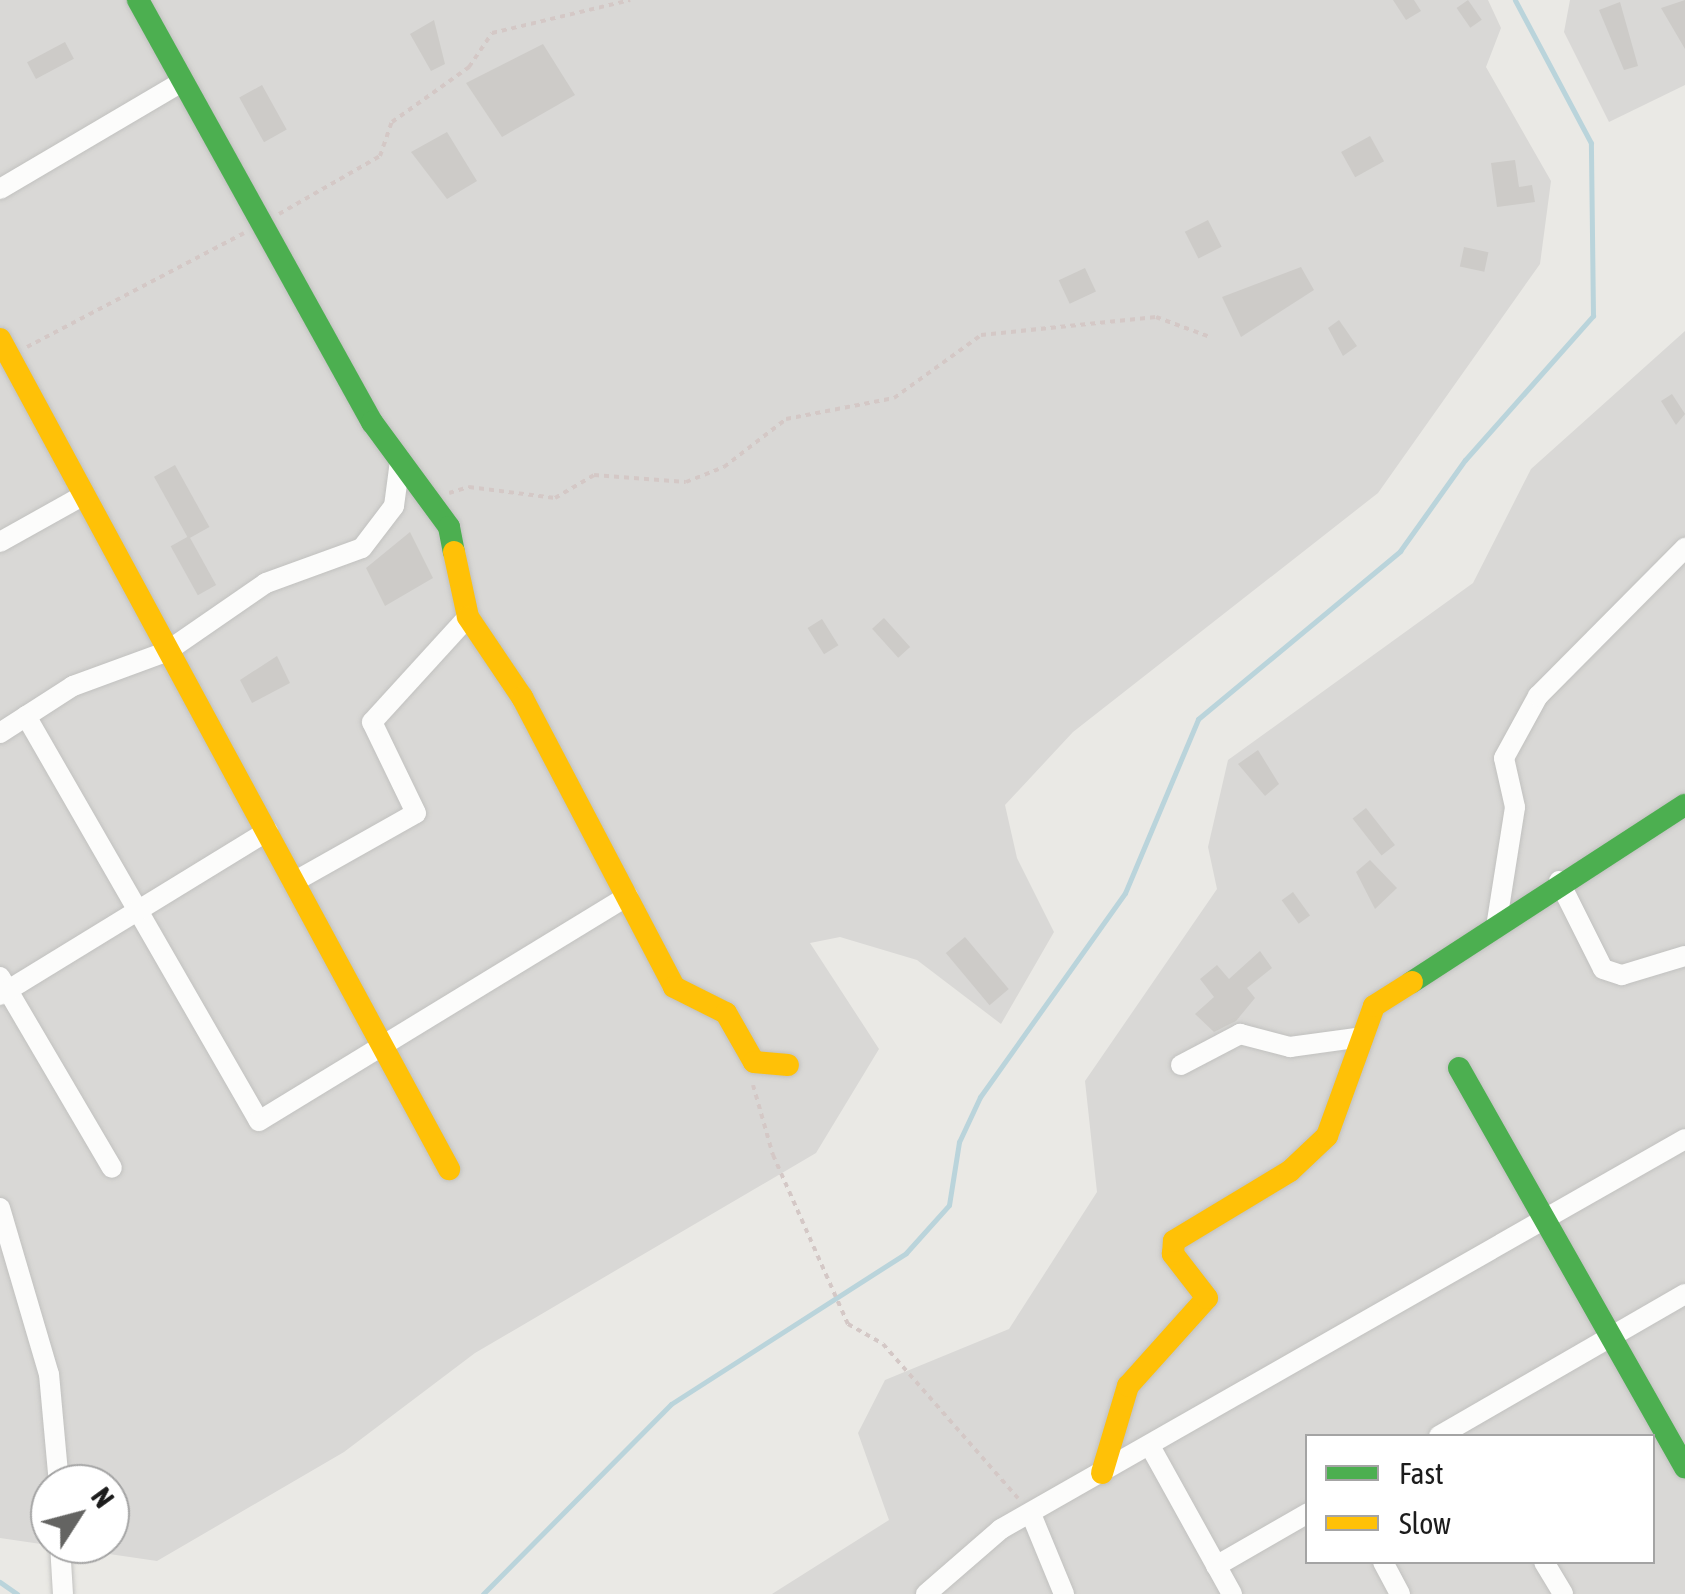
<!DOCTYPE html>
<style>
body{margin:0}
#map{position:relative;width:1685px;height:1594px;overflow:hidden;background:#eae9e5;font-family:"Asap Condensed",sans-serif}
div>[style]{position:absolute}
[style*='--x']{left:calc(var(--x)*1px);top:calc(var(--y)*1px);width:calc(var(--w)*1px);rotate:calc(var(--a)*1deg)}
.residential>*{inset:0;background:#d9d8d6}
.stream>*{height:5px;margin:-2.5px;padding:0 2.5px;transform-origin:2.5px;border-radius:2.5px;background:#bad4db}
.building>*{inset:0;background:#cdcbc8;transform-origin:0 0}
.path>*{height:4px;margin-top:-2px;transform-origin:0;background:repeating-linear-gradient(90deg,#d4c8c6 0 5px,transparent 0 10px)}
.roads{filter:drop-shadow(0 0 2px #c1c1bf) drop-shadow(0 0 2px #c1c1bf)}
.street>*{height:20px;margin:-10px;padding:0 10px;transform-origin:10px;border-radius:10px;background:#fcfcfb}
.fast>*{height:22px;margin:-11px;padding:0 11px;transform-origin:11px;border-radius:11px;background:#4caf50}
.slow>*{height:22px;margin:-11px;padding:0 11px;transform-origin:11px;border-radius:11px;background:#ffc107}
span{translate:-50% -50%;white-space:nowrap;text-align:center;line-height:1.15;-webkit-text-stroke:8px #fff;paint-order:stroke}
.legend{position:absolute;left:1305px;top:1434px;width:350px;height:130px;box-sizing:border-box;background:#fff;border:2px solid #a4a4a4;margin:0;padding:12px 18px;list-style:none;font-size:30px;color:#1c1c1c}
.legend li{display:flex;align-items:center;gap:20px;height:50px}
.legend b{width:50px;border:2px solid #a4a4a4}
.north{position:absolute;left:30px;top:1464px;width:100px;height:100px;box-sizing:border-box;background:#fff;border:2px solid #a4a4a4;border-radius:50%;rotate:54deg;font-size:28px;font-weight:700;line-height:40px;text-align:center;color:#1c1c1c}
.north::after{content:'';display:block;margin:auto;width:35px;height:45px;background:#646462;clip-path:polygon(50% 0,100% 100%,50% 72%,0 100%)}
</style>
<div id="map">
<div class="residential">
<i style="clip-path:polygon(evenodd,0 0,1488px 0,1501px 28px,1486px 67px,1551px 181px,1540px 264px,1378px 493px,1073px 732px,1005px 805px,1017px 858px,1054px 932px,1001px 1024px,917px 960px,840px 937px,810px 943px,879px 1049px,816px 1153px,475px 1353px,344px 1452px,157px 1561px,0 1538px,0 0,50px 1484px,110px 1484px,110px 1544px,50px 1544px,50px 1484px)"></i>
<i style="clip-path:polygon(1570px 0,1685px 0,1685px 85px,1609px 122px,1564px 32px)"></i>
<i style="clip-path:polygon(evenodd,1685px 331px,1685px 1594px,772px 1594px,889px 1520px,858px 1433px,885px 1380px,1009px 1329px,1097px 1192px,1085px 1081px,1217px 889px,1208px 847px,1228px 760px,1473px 583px,1531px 469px,1685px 331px,1308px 1436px,1652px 1436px,1652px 1562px,1308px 1562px,1308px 1436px)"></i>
</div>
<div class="stream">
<i style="--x:0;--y:1582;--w:21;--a:35"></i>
<i style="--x:483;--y:1594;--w:267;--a:-45.3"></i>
<i style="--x:671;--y:1404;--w:279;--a:-32.7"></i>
<i style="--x:906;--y:1253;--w:64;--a:-48.1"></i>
<i style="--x:949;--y:1205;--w:64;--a:-81"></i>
<i style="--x:959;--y:1142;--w:50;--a:-65"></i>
<i style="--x:980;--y:1097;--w:250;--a:-54.6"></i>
<i style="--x:1125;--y:893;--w:189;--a:-67.2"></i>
<i style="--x:1198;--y:719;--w:263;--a:-39.7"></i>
<i style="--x:1400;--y:551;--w:112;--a:-54.5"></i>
<i style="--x:1465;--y:460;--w:193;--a:-48.4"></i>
<i style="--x:1593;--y:316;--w:173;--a:-90.7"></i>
<i style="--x:1591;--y:143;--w:162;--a:-118"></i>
</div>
<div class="building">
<i style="clip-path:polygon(1393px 0,1414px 0,1421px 11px,1406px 20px)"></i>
<i style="left:1468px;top:0;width:24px;height:14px;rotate:55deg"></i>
<i style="clip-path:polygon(1685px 0,1685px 49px,1661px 8px)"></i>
<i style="clip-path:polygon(1620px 2px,1638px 66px,1624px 70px,1599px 10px)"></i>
<i style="clip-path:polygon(434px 20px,445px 64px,431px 71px,410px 34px)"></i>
<i style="left:65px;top:42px;width:19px;height:43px;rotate:62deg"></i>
<i style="clip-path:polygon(543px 44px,575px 95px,502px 137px,466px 83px)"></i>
<i style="left:262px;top:85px;width:51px;height:26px;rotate:61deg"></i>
<i style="clip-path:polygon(447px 132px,477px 181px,447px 199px,411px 152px)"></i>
<i style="left:1370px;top:136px;width:29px;height:33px;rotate:61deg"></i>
<i style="clip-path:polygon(1515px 160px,1519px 187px,1532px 185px,1535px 202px,1497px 207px,1491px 163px)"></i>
<i style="left:1208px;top:220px;width:30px;height:26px;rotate:63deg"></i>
<i style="left:1464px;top:247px;width:25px;height:20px;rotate:12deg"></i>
<i style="clip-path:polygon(1301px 267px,1314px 290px,1241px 337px,1222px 297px)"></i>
<i style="left:1085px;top:268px;width:26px;height:29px;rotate:65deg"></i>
<i style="clip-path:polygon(1339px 320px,1357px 346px,1343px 356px,1328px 328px)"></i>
<i style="clip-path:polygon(1672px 394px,1685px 414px,1676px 425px,1661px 401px)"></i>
<i style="left:175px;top:465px;width:71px;height:24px;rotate:61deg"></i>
<i style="clip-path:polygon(410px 532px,433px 578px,385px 606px,366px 568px)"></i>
<i style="left:189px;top:536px;width:56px;height:21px;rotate:61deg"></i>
<i style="left:884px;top:618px;width:39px;height:16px;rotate:48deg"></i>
<i style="left:822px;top:619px;width:31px;height:17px;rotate:58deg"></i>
<i style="clip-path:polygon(277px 656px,290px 683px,252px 703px,240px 680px)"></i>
<i style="clip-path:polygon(1258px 750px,1279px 784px,1265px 796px,1238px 764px)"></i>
<i style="left:1366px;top:808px;width:47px;height:17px;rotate:52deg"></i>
<i style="clip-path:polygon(1370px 860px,1397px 888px,1375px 909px,1356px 872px)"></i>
<i style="left:1293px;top:892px;width:29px;height:14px;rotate:54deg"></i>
<i style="left:965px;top:937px;width:68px;height:25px;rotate:50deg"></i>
<i style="clip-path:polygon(1260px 951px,1272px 968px,1247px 988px,1255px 998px,1236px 1021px,1214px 1032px,1195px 1014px,1214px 997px,1200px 979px,1217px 965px,1229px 979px)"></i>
</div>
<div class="path">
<i style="--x:279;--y:214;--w:116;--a:-29.9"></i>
<i style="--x:380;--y:156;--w:36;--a:-71"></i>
<i style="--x:392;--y:122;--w:95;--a:-35.5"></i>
<i style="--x:469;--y:67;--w:41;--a:-55.9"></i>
<i style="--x:492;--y:33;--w:142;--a:-13.4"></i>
<i style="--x:27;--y:347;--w:245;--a:-27.7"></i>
<i style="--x:449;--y:493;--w:21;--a:-17"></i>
<i style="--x:469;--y:487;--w:87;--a:7.3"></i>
<i style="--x:555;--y:498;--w:45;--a:-30.5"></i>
<i style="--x:594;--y:475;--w:92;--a:4.4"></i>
<i style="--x:686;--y:482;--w:41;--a:-21.5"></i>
<i style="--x:724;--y:467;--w:78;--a:-37.7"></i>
<i style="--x:786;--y:419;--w:110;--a:-11"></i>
<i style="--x:894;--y:398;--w:107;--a:-35.9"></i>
<i style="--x:981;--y:335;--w:176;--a:-5.9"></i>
<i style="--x:1156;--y:317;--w:58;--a:20.3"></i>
<i style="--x:753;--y:1085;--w:73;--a:74.1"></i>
<i style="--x:773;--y:1155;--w:185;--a:66.1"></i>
<i style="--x:848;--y:1324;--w:40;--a:29.7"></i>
<i style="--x:883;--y:1344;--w:205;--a:48.8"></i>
</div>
<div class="roads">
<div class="street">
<i style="--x:0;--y:189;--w:212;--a:-30.5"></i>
<i style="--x:0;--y:542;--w:96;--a:-29.2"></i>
<i style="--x:26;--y:716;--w:467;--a:60.1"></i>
<i style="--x:259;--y:1121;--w:432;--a:-31.4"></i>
<i style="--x:0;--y:733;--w:87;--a:-32.8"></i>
<i style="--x:73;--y:686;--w:99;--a:-20.1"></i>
<i style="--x:166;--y:652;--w:121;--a:-34.6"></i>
<i style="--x:266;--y:583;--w:102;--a:-20"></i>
<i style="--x:362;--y:548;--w:53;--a:-52.7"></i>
<i style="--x:394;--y:506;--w:45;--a:-82.4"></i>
<i style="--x:299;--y:879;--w:134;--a:-29.4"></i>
<i style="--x:416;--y:813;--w:101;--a:-115.8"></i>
<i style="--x:372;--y:722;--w:142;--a:-47.6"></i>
<i style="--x:1559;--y:881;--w:98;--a:63.4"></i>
<i style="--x:1603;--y:969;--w:20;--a:18"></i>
<i style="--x:1622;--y:975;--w:66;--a:-16.8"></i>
<i style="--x:1497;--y:921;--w:115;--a:-81"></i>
<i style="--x:1515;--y:807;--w:50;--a:-102.7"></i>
<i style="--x:1504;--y:758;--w:71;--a:-61.3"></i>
<i style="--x:1538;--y:696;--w:209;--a:-45.2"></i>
<i style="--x:0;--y:977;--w:221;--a:59.6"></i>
<i style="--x:0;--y:995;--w:314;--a:-31.5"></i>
<i style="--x:1181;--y:1065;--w:67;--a:-27.7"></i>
<i style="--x:1240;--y:1034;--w:52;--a:14.6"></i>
<i style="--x:1290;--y:1047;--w:67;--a:-7.8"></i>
<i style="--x:0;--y:1208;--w:173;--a:73.6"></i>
<i style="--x:49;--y:1374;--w:110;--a:84.8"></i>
<i style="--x:1439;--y:1436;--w:284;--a:-30"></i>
<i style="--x:1150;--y:1446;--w:169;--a:61"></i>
<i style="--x:1031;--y:1514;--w:87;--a:67.6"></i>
<i style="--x:60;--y:1544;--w:50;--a:86.6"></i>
<i style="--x:1383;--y:1562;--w:36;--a:62"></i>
<i style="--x:1544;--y:1562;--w:37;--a:59"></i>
<i style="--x:1216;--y:1566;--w:106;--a:-29.9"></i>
<i style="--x:926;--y:1594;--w:99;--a:-40.9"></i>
<i style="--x:1001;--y:1529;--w:787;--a:-29.69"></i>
</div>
<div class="fast">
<i style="--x:138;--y:0;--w:483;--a:61"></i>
<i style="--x:372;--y:422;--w:130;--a:53.7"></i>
<i style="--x:449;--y:527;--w:25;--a:79"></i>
<i style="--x:1412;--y:982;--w:325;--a:-33"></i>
<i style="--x:1459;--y:1068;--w:459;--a:60.5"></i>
</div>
<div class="slow">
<i style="--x:0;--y:339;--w:944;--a:61.59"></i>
<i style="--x:454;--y:552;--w:66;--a:77.8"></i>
<i style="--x:468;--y:617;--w:97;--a:56"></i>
<i style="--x:522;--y:697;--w:327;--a:62.3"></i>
<i style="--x:674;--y:987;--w:58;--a:26.6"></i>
<i style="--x:726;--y:1013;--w:56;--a:60.3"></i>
<i style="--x:754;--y:1062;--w:34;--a:5"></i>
<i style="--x:1102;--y:1473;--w:91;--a:-73.4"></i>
<i style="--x:1128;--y:1386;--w:118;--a:-48.1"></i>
<i style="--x:1207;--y:1298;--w:56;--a:-127.7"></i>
<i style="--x:1173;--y:1254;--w:13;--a:-86"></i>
<i style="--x:1174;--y:1241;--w:135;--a:-31.1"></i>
<i style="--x:1290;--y:1171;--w:51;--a:-43.4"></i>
<i style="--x:1327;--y:1136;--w:138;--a:-70.1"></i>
<i style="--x:1374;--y:1006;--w:45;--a:-32.3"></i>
</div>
</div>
<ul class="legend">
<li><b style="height:12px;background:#4caf50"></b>Fast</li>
<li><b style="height:12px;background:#ffc107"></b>Slow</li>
</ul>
<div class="north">N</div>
</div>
